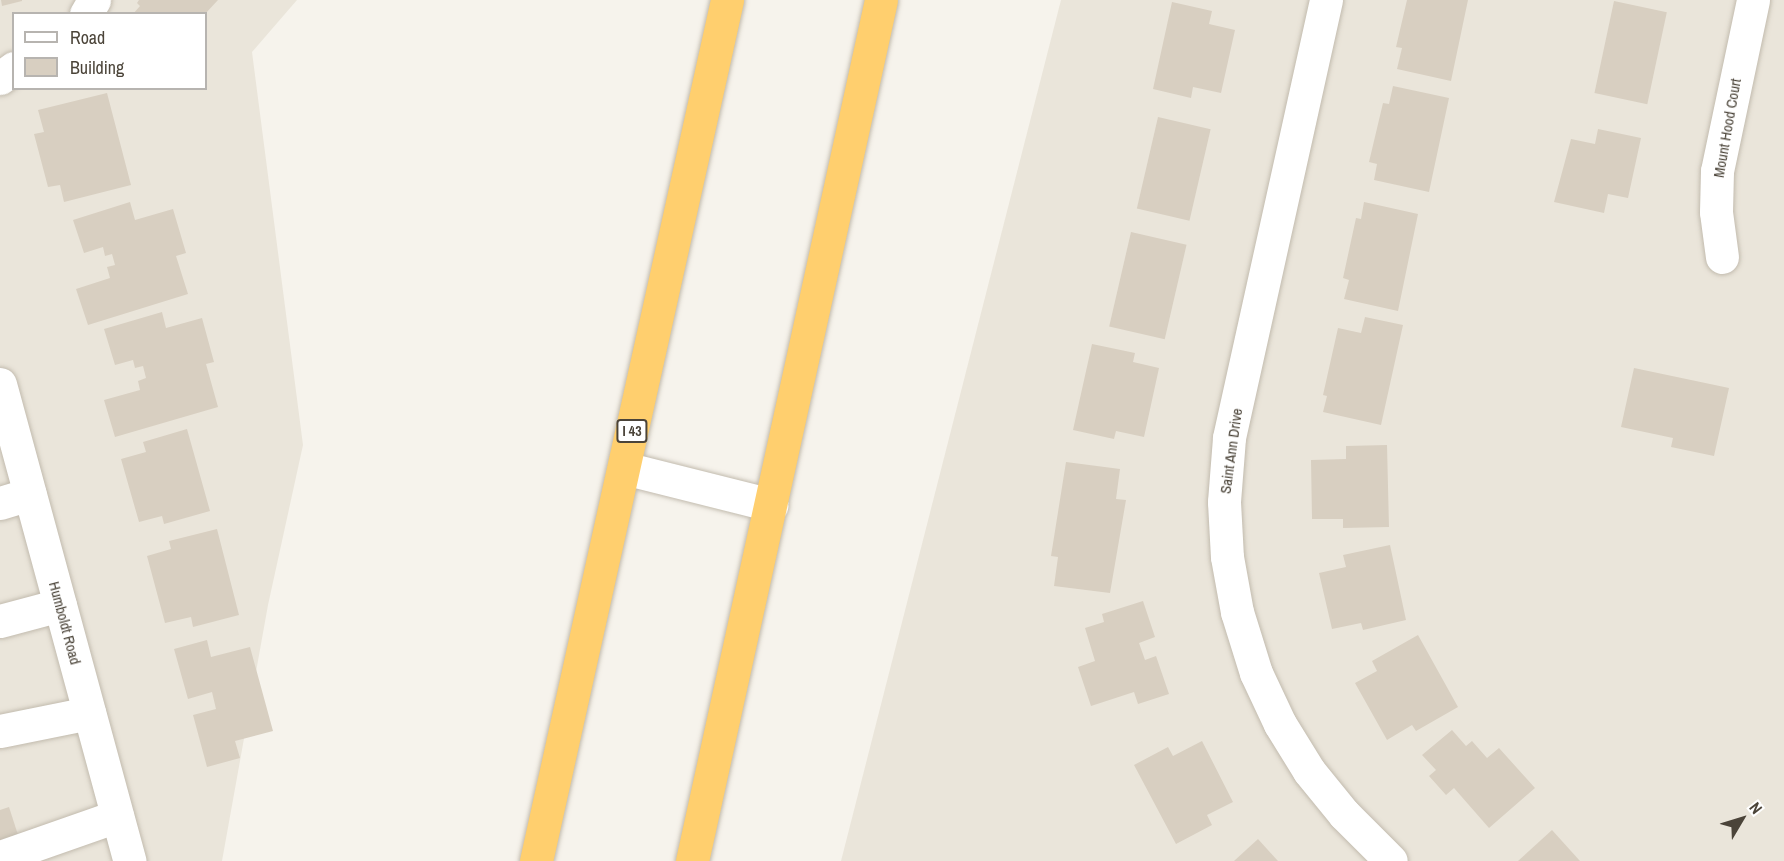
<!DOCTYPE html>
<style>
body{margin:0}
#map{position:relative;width:1784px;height:861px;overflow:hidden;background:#f6f3ec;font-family:"Archivo Narrow",sans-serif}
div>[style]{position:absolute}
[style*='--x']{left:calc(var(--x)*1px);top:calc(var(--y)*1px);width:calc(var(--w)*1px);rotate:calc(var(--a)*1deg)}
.residential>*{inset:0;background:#eae5da}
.building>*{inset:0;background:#d8cfc1;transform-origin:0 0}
.roads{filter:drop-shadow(0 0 2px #c2bbae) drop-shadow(0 0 2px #c2bbae)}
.minor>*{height:33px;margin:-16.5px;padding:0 16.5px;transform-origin:16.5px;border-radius:16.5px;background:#fff}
.highway>*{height:33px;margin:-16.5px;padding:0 16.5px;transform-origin:16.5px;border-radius:16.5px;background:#ffcf6e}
span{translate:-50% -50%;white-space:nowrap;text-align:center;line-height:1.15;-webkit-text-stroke:5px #fff;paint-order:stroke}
.shield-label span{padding:2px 4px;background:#fff;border:2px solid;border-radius:4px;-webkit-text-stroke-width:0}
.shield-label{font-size:14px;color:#4b4439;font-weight:700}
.street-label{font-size:15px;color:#4b4439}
.legend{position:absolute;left:12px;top:12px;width:195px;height:78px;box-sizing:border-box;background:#fff;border:2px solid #b7b4b0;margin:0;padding:8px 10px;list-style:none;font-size:18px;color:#4b4439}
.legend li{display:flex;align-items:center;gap:12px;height:30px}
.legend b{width:30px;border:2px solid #b7b4b0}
.north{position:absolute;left:1712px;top:789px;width:60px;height:60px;-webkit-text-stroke:4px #fff;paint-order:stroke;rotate:52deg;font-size:16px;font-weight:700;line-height:24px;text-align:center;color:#4b4439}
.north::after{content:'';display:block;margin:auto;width:21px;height:27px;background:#4b4439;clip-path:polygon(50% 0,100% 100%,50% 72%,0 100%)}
</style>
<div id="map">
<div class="residential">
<i style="clip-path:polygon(evenodd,0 0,297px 0,252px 52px,303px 445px,268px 605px,222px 861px,0 861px,0 0,14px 14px,206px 14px,206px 88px,14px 88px,14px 14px)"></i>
<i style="clip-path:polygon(1061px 0,1784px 0,1784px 861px,841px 861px)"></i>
</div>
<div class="building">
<i style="clip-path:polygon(1px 0,22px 0,22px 1px,2px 6px)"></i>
<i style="clip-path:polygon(139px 0,218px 0,205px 14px,133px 14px,140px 6px,137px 3px)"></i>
<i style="clip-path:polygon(1407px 0,1468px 0,1451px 81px,1397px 69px,1402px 48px,1396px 47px)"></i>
<i style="left:1614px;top:1px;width:54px;height:94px;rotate:12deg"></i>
<i style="clip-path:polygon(1172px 2px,1212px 11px,1209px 24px,1235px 30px,1221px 93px,1193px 87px,1191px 98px,1153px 89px)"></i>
<i style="clip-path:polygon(1393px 86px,1449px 98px,1429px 192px,1374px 180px,1377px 164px,1369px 162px,1383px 103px,1389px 104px)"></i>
<i style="clip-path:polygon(107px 93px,131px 185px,64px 202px,60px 185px,48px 187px,34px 134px,44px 132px,38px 110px)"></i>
<i style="left:1158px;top:117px;width:54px;height:94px;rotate:13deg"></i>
<i style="clip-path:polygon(1598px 129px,1641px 138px,1628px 198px,1608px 194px,1604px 213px,1554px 202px,1571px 139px,1595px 144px)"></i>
<i style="clip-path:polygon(130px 202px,135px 220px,173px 209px,186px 253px,176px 256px,188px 294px,88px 325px,76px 289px,110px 278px,107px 267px,115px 265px,112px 254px,105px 256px,103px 247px,84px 253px,73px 220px)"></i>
<i style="clip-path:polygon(1364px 202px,1418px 214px,1398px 311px,1344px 299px,1349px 280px,1343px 278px,1356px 218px,1361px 219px)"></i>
<i style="left:1131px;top:232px;width:57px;height:97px;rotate:13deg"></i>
<i style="clip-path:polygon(162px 312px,166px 328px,202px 318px,214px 362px,206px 364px,218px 407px,115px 437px,104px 400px,140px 390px,138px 381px,146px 378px,143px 366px,135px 368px,133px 360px,115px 365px,104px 329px)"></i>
<i style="clip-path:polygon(1365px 317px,1403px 325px,1381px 425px,1323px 412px,1327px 396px,1323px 395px,1338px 328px,1361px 333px)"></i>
<i style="clip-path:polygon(1092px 344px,1135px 353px,1133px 362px,1159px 368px,1144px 437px,1116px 431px,1114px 439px,1073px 430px)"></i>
<i style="clip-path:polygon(1634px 368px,1729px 388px,1714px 456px,1671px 447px,1673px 438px,1621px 427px)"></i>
<i style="clip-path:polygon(187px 429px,210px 511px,164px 524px,162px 516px,139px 522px,121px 459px,146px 452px,143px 442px)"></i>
<i style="clip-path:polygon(1387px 445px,1389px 527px,1343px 528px,1343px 519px,1312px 519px,1311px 460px,1346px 459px,1346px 446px)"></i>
<i style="clip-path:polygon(1066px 462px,1120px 469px,1116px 499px,1126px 500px,1110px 593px,1054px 586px,1058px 557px,1051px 556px)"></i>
<i style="clip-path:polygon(217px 529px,239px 615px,193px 627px,191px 617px,165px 623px,147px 556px,171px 549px,169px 541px)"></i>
<i style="clip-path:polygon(1390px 545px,1406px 620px,1363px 630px,1361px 623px,1332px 629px,1319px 573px,1346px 567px,1343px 555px)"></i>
<i style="clip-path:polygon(1143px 601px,1155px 637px,1139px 643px,1145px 660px,1156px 656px,1169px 694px,1138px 704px,1134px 692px,1091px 706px,1078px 667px,1095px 661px,1085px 628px,1104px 622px,1102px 614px)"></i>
<i style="clip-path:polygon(1418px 635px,1458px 707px,1416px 731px,1412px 725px,1387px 740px,1355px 683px,1377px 671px,1372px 661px)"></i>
<i style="clip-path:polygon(207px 640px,211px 657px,250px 647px,273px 731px,235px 741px,240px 758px,207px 767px,193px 715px,216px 709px,212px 692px,188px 699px,174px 649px)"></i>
<i style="clip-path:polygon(1452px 730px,1466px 746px,1472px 741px,1487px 758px,1499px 748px,1535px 788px,1489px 828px,1454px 788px,1446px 795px,1429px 776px,1436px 770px,1422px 755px)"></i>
<i style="clip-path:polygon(1202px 741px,1233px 802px,1207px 815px,1212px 825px,1176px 844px,1134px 765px,1168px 747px,1173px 756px)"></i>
<i style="clip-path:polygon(9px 807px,19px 838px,0 844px,0 810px)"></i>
<i style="clip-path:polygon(1552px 830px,1580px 861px,1518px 861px)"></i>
<i style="clip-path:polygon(1258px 839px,1278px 861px,1234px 861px)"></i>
</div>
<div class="roads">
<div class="minor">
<i style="--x:1326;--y:0;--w:449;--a:102.5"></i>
<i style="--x:1229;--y:438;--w:64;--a:94.5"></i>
<i style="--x:1224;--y:502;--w:55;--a:86.9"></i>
<i style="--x:1227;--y:557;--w:56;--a:79.7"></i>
<i style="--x:1237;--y:612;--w:64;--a:72.7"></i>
<i style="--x:1256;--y:673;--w:56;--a:64.8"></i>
<i style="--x:1280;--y:724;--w:55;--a:58.3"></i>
<i style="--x:1309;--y:771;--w:55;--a:50.9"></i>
<i style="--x:1344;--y:814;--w:66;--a:45"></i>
<i style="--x:86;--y:14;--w:16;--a:-60"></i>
<i style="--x:0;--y:78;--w:17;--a:-36"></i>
<i style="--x:1722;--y:257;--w:45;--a:-97.6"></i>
<i style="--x:1716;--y:212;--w:41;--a:-88.6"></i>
<i style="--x:1717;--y:171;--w:175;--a:-78.1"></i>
<i style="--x:0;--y:384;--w:494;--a:74.8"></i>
<i style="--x:624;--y:468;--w:152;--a:14.1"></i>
<i style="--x:0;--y:503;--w:31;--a:-17"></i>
<i style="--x:0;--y:621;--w:62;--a:-14.9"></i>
<i style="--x:0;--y:731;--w:91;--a:-11.4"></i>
<i style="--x:0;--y:857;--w:124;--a:-19.3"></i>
</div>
<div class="highway">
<i style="--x:536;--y:861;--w:882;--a:-77.49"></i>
<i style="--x:692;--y:861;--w:881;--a:-77.62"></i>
</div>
</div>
<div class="shield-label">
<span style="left:632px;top:431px">I 43</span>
</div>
<div class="street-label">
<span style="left:1727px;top:128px;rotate:-80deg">Mount Hood Court</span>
<span style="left:1231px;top:451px;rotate:-82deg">Saint Ann Drive</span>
<span style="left:65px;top:623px;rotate:75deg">Humboldt Road</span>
</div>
<ul class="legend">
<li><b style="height:8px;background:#fff"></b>Road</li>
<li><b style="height:16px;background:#d8cfc1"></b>Building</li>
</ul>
<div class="north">N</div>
</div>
